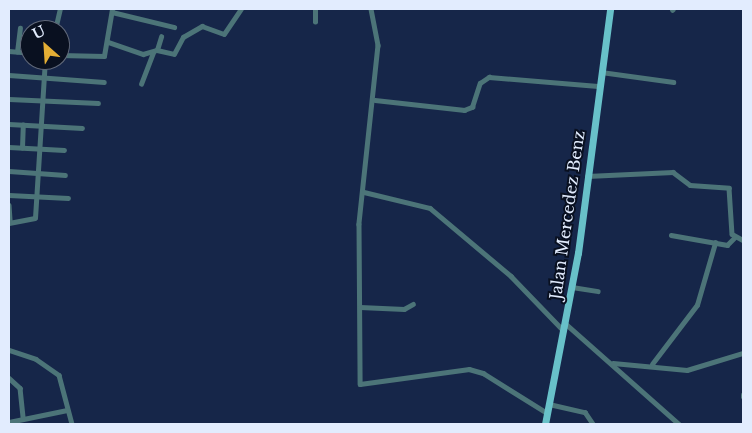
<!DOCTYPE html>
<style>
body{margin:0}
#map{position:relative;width:752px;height:433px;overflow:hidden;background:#162649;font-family:"Libre Baskerville",serif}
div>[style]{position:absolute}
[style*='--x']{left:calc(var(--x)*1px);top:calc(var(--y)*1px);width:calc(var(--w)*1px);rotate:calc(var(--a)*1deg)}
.street>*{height:4.5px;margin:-2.25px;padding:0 2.25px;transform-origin:2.25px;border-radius:2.25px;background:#4c7478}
.primary>*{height:7px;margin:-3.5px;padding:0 3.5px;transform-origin:3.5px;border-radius:3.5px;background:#68c1c9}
span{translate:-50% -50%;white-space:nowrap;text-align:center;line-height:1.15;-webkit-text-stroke:4px #091020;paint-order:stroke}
.street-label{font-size:16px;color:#e2ecfe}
.frame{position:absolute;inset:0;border:10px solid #e2ecfe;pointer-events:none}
.north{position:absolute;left:20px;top:20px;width:50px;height:50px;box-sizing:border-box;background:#091020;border:1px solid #606879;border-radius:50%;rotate:334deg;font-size:14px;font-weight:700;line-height:20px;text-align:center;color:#e2ecfe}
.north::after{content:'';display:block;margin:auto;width:18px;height:22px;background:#e4ae35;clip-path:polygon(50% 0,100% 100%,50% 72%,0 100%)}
</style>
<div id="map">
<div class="street">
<i style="--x:371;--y:9;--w:37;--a:79"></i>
<i style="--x:378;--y:45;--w:180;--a:96.1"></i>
<i style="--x:359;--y:224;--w:160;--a:89.6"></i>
<i style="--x:360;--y:384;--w:110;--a:-7.8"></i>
<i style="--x:469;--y:369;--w:15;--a:16"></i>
<i style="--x:483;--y:373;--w:75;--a:32"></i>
<i style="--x:672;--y:10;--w:1;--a:-45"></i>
<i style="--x:112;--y:12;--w:64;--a:13.6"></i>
<i style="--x:315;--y:22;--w:13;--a:-90"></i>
<i style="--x:55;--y:30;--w:22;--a:-77"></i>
<i style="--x:108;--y:42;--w:37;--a:19"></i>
<i style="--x:143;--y:54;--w:15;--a:-16"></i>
<i style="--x:157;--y:50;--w:14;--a:-73"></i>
<i style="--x:157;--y:50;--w:17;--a:13"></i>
<i style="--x:174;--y:54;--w:19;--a:-62"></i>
<i style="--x:183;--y:37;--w:22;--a:-30"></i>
<i style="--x:202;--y:26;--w:23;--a:20"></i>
<i style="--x:224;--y:34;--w:30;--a:-56"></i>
<i style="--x:9;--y:51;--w:21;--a:5"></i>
<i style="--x:17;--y:52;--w:24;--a:-83"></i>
<i style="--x:60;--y:55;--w:44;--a:1.3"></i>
<i style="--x:104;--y:56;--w:48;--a:-80.3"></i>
<i style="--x:601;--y:72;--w:73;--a:7.9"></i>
<i style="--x:9;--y:75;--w:95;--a:4.2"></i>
<i style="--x:141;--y:84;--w:34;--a:-69"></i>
<i style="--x:9;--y:99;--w:89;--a:2.6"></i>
<i style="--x:375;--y:100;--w:90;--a:6.4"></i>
<i style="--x:464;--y:110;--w:9;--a:-21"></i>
<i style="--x:472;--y:107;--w:25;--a:-72"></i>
<i style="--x:480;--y:83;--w:11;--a:-34"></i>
<i style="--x:489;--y:77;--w:109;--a:4.7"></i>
<i style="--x:9;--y:124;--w:73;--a:3.1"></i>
<i style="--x:9;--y:147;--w:55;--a:3.1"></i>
<i style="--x:22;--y:148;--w:23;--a:-88"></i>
<i style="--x:9;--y:171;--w:56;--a:4.1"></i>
<i style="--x:587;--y:176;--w:86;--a:-2.7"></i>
<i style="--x:673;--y:172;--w:21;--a:37"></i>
<i style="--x:690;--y:185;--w:39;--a:4"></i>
<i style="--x:729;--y:188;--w:46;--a:86.3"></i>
<i style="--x:732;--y:234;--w:13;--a:29"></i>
<i style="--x:364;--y:192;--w:68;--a:13.6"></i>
<i style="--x:430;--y:208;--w:106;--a:40"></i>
<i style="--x:511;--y:276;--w:76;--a:46.1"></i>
<i style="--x:9;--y:195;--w:59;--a:2.9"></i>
<i style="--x:9;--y:205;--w:16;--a:86"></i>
<i style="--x:9;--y:223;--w:26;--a:-11"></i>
<i style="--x:35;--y:218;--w:158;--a:-86.4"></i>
<i style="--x:671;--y:235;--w:57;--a:10.1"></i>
<i style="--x:727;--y:245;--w:10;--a:-45"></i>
<i style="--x:572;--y:287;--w:26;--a:9"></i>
<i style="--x:360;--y:307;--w:44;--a:2.6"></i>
<i style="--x:404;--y:309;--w:10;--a:-29"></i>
<i style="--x:566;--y:324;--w:151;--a:41.5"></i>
<i style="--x:9;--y:350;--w:28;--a:18"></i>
<i style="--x:36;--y:359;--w:28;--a:35"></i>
<i style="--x:59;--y:375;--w:51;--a:75.1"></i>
<i style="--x:613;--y:363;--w:74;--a:5.4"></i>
<i style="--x:687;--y:370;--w:59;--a:-16.9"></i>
<i style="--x:652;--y:364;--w:74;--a:-52.7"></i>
<i style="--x:697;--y:305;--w:65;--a:-73.8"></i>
<i style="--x:9;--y:378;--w:15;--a:42"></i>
<i style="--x:20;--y:388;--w:31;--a:84"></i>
<i style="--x:743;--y:397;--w:2;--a:-90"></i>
<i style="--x:549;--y:404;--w:37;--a:13"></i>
<i style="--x:585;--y:412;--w:14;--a:56"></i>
<i style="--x:9;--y:422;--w:59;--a:-11.7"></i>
</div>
<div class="primary">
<i style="--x:545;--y:424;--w:174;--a:-79.1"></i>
<i style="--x:578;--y:253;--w:246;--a:-82.5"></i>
</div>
<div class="street-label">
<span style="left:567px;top:215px;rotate:-82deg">Jalan Mercedez Benz</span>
</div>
<div class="frame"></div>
<div class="north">U</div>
</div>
